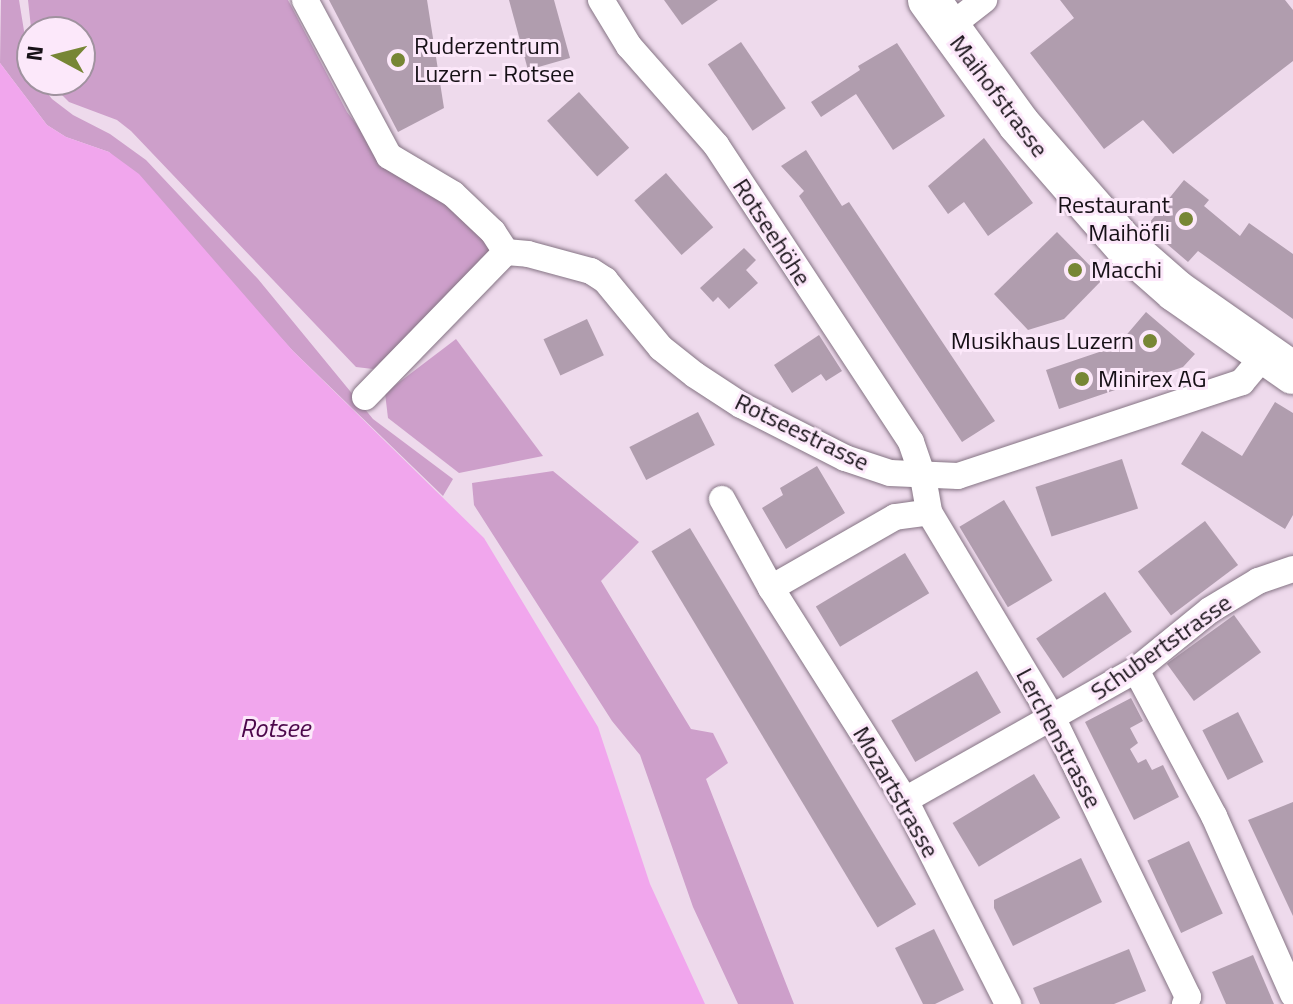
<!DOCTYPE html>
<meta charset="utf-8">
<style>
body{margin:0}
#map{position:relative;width:1293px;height:1004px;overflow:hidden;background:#eedaec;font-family:"Titillium Web",sans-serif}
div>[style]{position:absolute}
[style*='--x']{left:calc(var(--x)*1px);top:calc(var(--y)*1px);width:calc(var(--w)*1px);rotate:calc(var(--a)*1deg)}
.green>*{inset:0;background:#cd9fca}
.water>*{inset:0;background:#f1a6ed}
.building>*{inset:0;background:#b09dae;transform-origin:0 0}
.roads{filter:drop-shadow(0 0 2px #857484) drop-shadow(0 0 2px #857484)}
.street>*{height:26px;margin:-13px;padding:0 13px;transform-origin:13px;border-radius:13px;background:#fff}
.primary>*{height:42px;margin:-21px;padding:0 21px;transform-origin:21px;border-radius:21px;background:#fff}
.dots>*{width:22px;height:22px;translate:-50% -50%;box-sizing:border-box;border:4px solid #fce8fa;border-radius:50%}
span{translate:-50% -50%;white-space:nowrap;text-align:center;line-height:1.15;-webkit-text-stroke:6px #fce8fa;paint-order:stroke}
.poi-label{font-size:24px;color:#171117}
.left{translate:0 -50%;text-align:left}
.right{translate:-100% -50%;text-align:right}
.street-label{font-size:24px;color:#171117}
.water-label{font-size:26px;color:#4c084b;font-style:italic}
.north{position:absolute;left:16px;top:16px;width:80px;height:80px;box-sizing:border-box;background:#fce8fa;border:2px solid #a0929f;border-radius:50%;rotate:277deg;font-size:22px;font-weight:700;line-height:32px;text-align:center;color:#171117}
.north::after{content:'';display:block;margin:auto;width:28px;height:36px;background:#778635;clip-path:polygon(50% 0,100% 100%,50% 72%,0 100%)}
</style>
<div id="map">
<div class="green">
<i style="clip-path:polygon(1px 0,19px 0,32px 80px,37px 80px,52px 99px,73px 115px,110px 134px,146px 160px,258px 279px,373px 419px,453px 479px,443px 496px,293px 351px,109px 152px,66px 137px,47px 125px,0 63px)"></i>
<i style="clip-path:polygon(28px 0,288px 0,347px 112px,373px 146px,471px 218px,491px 248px,484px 264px,385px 362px,373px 369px,356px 367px,131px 131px,117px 120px,69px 102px,47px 80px,80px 80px,80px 32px,32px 32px,32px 37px)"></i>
<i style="clip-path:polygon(456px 339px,543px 456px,459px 473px,388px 418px,385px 393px)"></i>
<i style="clip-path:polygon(553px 471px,639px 542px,601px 581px,691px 729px,713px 733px,728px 763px,706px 779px,794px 1004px,738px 1004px,693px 907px,640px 755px,612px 721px,474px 505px,472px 483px)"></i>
</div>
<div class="water">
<i style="clip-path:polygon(0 63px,47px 125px,66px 137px,109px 152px,139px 174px,293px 351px,484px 538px,598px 727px,650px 884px,705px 1004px,0 1004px)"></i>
</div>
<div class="building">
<i style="clip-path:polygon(329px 0,427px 0,444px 108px,398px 132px)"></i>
<i style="clip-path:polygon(509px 0,554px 0,570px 58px,528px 70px)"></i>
<i style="clip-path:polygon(664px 0,718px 0,682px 25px)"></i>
<i style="clip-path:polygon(1060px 0,1285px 0,1293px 10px,1293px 61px,1173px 154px,1143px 120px,1104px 149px,1030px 53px,1074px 18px)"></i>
<i style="left:741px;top:42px;width:80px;height:40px;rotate:56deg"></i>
<i style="clip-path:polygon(897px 43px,945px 116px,893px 150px,856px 94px,821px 117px,811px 102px,860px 70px,858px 66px)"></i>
<i style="left:579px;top:92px;width:75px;height:43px;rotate:48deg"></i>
<i style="clip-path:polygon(984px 138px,1033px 203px,988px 236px,964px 202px,948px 214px,928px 186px)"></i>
<i style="clip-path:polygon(806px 150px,842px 206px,849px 202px,995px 421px,962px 442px,799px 196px,804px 191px,781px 166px)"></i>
<i style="left:666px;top:173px;width:72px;height:42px;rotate:49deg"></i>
<i style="clip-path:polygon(1184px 180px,1209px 200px,1204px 206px,1240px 236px,1249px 223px,1293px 254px,1293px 319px,1198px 251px,1188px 262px,1167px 244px,1171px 239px,1150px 222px)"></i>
<i style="clip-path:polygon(1057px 232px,1103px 279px,1064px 319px,1028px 330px,994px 294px)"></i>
<i style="clip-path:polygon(744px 248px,756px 260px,746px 270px,758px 283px,729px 309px,718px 297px,713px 302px,700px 288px)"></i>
<i style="clip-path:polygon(1146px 312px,1195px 354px,1183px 367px,1059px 409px,1046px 370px,1117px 346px)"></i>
<i style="left:587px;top:319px;width:40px;height:48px;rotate:65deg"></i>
<i style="clip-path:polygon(819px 335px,842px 371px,826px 381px,821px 374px,792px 393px,774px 365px)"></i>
<i style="clip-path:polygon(1275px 402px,1293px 413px,1293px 515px,1285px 529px,1181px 464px,1202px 431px,1242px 456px)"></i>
<i style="left:698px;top:412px;width:37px;height:77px;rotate:63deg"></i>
<i style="left:1122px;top:459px;width:52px;height:91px;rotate:72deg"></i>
<i style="clip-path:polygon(817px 466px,845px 513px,786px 549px,762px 508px,783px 495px,780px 488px)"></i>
<i style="left:1004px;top:500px;width:94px;height:52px;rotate:59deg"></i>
<i style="left:1205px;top:521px;width:55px;height:84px;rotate:53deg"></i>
<i style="left:690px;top:528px;width:439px;height:45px;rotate:59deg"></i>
<i style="left:905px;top:553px;width:47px;height:104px;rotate:59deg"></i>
<i style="left:1105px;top:592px;width:48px;height:83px;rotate:56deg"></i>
<i style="left:1234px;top:615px;width:46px;height:83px;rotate:54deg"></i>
<i style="left:977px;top:671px;width:48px;height:99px;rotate:60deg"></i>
<i style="clip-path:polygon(1131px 698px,1143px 721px,1130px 728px,1138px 743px,1130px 749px,1138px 763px,1146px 759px,1152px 770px,1163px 765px,1179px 797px,1134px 820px,1085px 722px)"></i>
<i style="left:1238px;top:712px;width:56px;height:40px;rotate:63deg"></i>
<i style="left:1034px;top:774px;width:51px;height:95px;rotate:59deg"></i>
<i style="clip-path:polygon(1293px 802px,1293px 916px,1248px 820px)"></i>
<i style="left:1189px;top:841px;width:80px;height:46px;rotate:65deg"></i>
<i style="clip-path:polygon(1081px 858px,1102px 902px,1013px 946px,994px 908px,994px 900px)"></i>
<i style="clip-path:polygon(934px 929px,964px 990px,935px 1004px,923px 1004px,895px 948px)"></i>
<i style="clip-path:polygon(1129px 949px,1146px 991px,1114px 1004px,1040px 1004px,1033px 988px)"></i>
<i style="clip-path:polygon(1253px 955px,1274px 1004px,1226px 1004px,1212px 972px)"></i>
</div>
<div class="roads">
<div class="street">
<i style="--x:305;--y:0;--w:177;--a:61.7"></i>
<i style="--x:389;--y:156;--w:74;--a:30.7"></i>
<i style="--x:453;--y:194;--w:55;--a:43.5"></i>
<i style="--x:493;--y:232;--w:24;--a:57"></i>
<i style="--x:601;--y:0;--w:54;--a:58.7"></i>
<i style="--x:629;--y:46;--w:132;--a:48.7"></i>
<i style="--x:716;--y:145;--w:355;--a:56.7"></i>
<i style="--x:911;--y:442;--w:37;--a:71"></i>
<i style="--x:923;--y:477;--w:36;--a:80"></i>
<i style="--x:929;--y:512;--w:241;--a:59.1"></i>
<i style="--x:1053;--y:719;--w:309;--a:64.1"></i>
<i style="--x:1188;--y:997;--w:8;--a:113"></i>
<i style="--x:948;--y:28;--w:46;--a:-37.9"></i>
<i style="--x:365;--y:397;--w:202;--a:-45.8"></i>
<i style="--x:506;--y:252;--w:22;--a:5"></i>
<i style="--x:528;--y:254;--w:65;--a:15.1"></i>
<i style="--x:591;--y:271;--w:17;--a:33"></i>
<i style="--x:605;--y:280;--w:88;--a:50.5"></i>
<i style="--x:661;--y:348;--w:43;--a:38.5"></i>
<i style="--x:695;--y:375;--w:55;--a:33.1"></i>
<i style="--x:741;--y:405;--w:117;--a:27"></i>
<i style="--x:845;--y:458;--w:47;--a:18.4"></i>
<i style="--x:890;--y:473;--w:68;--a:2.5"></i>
<i style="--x:958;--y:476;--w:299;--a:-18.3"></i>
<i style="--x:1242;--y:382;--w:35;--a:-50"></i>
<i style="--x:722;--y:499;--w:102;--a:61.2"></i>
<i style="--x:771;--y:588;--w:251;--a:57.7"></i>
<i style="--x:905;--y:800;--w:229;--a:63.2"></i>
<i style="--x:771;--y:588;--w:143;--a:-29.8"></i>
<i style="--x:895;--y:517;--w:34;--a:-8"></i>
<i style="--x:1136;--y:670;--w:166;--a:61.9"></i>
<i style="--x:1214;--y:816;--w:195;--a:66.1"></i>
<i style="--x:905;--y:800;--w:265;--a:-29.4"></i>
<i style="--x:1136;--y:670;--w:95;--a:-39"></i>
<i style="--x:1210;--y:610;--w:56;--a:-31.1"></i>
<i style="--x:1258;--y:581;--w:37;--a:-19"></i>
</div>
<div class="primary">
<i style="--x:929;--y:0;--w:153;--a:54"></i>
<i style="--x:1019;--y:124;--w:164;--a:48.9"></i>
<i style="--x:1127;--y:248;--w:65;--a:41.3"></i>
<i style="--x:1176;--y:291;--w:143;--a:35"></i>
</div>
</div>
<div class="dots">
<i style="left:398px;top:60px;background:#778635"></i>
<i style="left:1186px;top:219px;background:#778635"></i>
<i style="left:1075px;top:270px;background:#778635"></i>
<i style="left:1150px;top:341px;background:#778635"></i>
<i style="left:1082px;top:379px;background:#778635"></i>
</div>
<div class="poi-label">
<span class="left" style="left:414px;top:60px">Ruderzentrum<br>Luzern - Rotsee</span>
<span class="right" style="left:1170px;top:219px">Restaurant<br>Maihöfli</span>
<span class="left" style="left:1091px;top:270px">Macchi</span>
<span class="right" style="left:1134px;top:341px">Musikhaus Luzern</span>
<span class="left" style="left:1098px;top:379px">Minirex AG</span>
</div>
<div class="street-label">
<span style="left:999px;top:96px;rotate:53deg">Maihofstrasse</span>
<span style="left:772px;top:232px;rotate:57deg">Rotseehöhe</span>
<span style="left:802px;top:432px;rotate:26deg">Rotseestrasse</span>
<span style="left:1161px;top:647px;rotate:-35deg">Schubertstrasse</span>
<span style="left:1059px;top:738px;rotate:62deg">Lerchenstrasse</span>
<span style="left:896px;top:792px;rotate:60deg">Mozartstrasse</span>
</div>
<div class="water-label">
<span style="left:275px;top:728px">Rotsee</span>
</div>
<div class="north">N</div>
</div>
